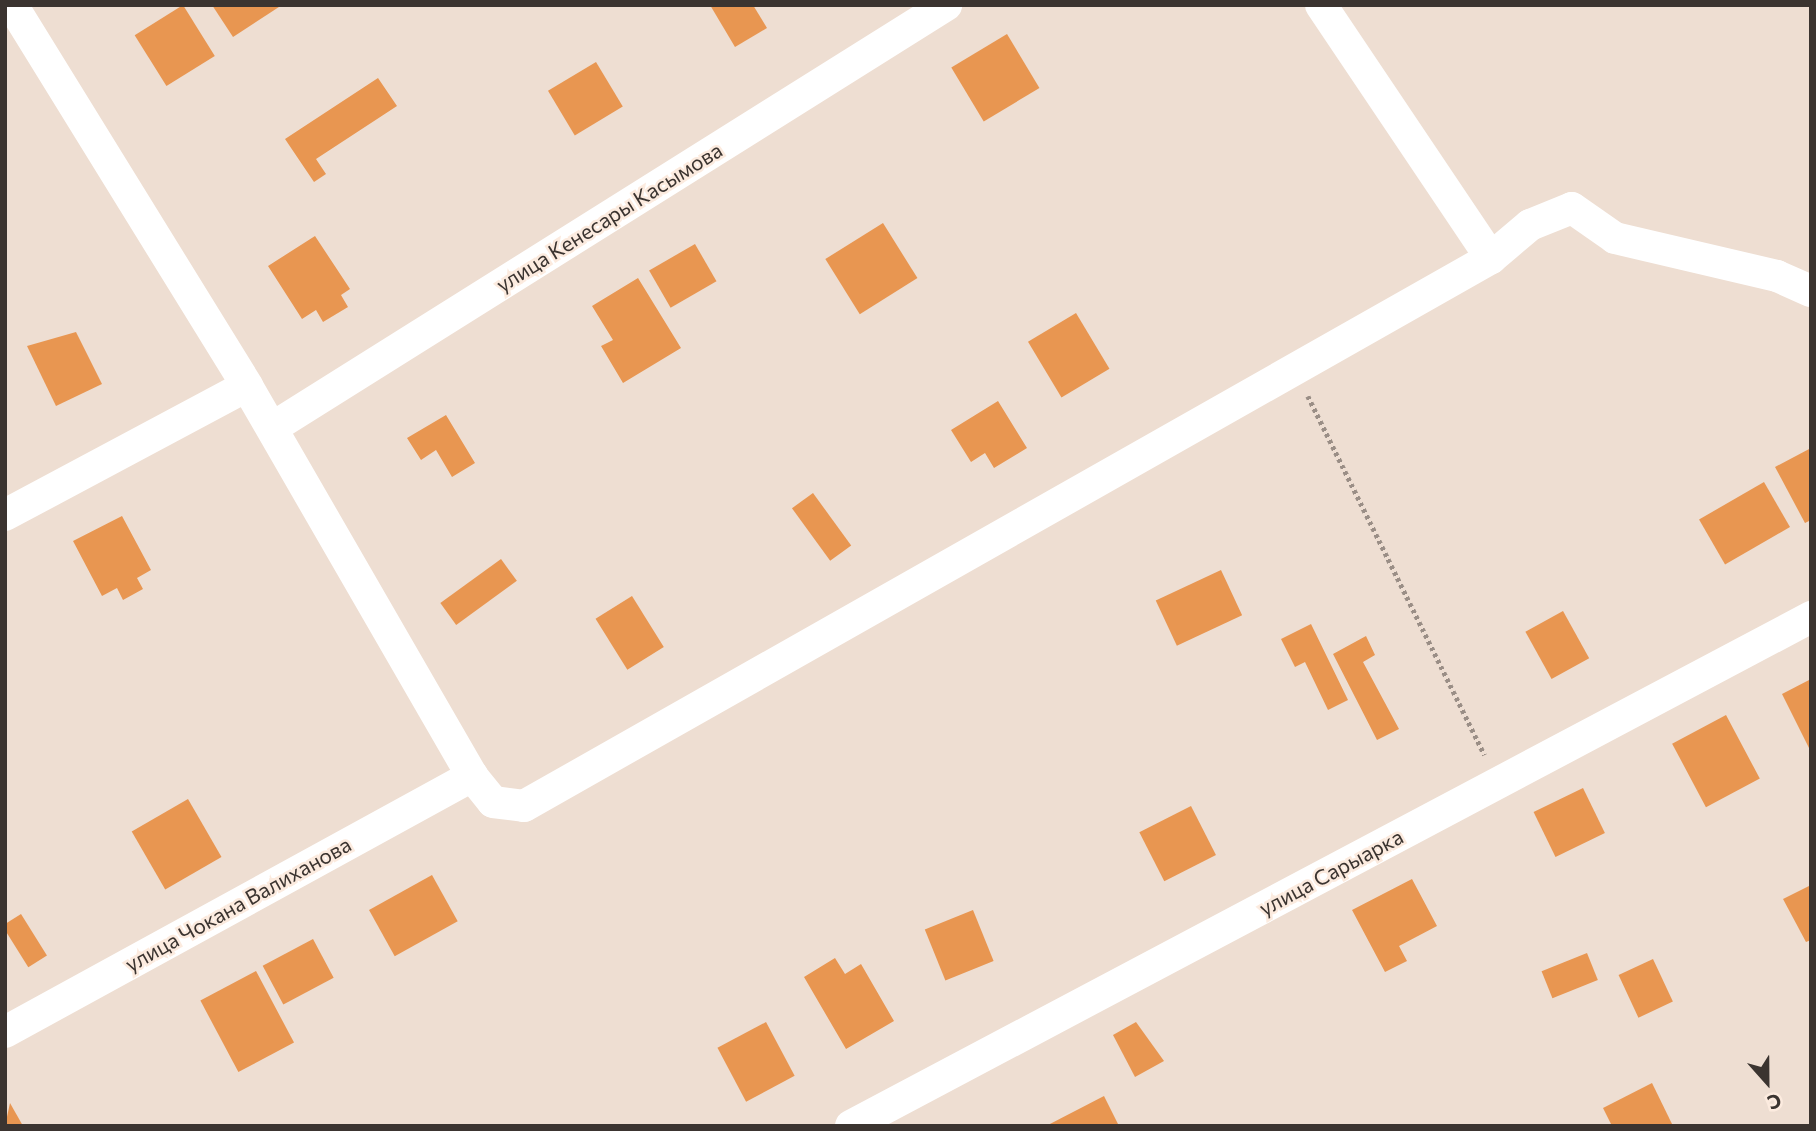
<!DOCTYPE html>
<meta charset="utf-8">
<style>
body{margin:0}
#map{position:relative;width:1816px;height:1131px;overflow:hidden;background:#eeded2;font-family:Commissioner,sans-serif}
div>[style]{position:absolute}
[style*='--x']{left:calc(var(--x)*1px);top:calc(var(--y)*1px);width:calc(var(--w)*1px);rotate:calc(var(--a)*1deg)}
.building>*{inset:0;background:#e89651;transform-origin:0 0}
.path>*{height:4.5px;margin-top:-2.25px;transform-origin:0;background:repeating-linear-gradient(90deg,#9a8e86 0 3.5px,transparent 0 7px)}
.street>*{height:32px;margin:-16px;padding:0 16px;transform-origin:16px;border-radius:16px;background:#fff}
span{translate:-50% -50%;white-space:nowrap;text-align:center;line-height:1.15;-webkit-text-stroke:5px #fcebdf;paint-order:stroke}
.street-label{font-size:21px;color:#3b3430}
.frame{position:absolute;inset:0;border:7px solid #3b3430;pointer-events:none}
.north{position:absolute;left:1732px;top:1047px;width:70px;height:70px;-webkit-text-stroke:5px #fcebdf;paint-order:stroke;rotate:159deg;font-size:19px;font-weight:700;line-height:28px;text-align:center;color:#3b3430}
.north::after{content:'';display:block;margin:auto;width:24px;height:32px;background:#3b3430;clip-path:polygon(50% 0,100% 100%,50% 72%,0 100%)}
</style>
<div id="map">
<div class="building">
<i style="left:183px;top:5px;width:60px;height:57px;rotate:58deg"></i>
<i style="clip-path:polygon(212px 5px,282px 5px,233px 37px)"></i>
<i style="clip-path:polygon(710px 5px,753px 5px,767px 28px,735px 47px)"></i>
<i style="left:1007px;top:34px;width:63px;height:65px;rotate:59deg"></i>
<i style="left:596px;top:62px;width:52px;height:56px;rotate:59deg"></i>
<i style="clip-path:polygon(378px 78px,397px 106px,316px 159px,326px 174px,314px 182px,285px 139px)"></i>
<i style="left:883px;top:223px;width:65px;height:68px;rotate:58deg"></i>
<i style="clip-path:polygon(315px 236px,350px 289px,341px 295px,348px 307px,323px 322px,316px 310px,302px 319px,268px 266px)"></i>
<i style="left:695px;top:244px;width:43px;height:53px;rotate:60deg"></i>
<i style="clip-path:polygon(638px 278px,681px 348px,623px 383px,601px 346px,613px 340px,592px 306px)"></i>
<i style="left:1076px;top:313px;width:65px;height:56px;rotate:59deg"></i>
<i style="clip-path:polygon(76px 332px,102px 384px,56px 406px,27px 346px)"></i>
<i style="clip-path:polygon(998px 401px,1027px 448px,994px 468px,985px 453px,971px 462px,951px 430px)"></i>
<i style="clip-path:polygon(446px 415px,475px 463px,452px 477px,436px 450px,421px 460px,407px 438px)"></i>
<i style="clip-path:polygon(1811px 448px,1811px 520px,1805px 523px,1775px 467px)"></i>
<i style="left:1764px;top:482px;width:52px;height:75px;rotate:60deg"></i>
<i style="left:813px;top:493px;width:65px;height:26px;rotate:54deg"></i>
<i style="clip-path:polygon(122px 516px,151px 570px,137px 578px,143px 589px,123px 600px,117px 588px,102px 596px,73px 541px)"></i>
<i style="left:501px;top:559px;width:27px;height:75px;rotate:54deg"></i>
<i style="left:1221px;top:570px;width:50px;height:72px;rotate:65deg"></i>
<i style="left:632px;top:596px;width:60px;height:43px;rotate:58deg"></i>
<i style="left:1563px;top:611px;width:54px;height:43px;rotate:61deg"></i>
<i style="clip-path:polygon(1311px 624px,1348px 700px,1328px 710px,1305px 662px,1295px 667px,1281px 639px)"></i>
<i style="clip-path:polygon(1366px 636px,1375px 655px,1363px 662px,1399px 729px,1377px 740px,1333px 654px)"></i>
<i style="clip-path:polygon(1811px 679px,1811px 752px,1782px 694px)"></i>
<i style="left:1726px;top:715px;width:72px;height:61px;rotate:62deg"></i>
<i style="left:1583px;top:788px;width:50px;height:55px;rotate:64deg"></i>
<i style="left:188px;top:799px;width:67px;height:65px;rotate:60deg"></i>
<i style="left:1191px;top:806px;width:55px;height:58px;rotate:63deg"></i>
<i style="left:432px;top:875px;width:53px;height:72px;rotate:61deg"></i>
<i style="clip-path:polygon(1412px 879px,1437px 926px,1399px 946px,1407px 961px,1385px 972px,1352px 910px)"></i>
<i style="clip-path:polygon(1811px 885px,1811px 940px,1806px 942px,1783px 899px)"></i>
<i style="left:973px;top:910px;width:55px;height:52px;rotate:68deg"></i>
<i style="left:21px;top:914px;width:49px;height:22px;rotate:58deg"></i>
<i style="left:313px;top:939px;width:44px;height:57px;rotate:62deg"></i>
<i style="left:1587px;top:953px;width:29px;height:49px;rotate:68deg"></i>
<i style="clip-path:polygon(835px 958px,845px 974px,861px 964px,894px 1021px,846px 1049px,804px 977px)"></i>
<i style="left:1653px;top:959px;width:47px;height:38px;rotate:65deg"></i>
<i style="left:256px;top:971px;width:81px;height:63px;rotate:62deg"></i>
<i style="left:766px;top:1022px;width:61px;height:55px;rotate:62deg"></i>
<i style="clip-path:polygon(1136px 1022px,1164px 1061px,1135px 1077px,1113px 1035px)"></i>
<i style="clip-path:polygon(1652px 1083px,1673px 1126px,1612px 1126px,1603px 1108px)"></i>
<i style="clip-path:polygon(1104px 1096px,1119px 1126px,1046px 1126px)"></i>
<i style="clip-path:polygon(10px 1103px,23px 1126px,5px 1126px)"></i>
</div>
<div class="path">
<i style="--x:1308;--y:396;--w:400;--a:63.8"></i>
</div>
<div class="street">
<i style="--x:12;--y:5;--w:448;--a:58.3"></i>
<i style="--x:247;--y:386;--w:450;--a:60"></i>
<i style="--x:472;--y:776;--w:33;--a:51"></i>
<i style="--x:493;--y:802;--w:31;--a:7"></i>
<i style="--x:524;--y:806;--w:1111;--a:-29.54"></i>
<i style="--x:1491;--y:258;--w:51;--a:-40.2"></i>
<i style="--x:1530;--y:225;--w:45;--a:-22"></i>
<i style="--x:1572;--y:208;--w:52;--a:34.9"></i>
<i style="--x:1615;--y:238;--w:166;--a:13.2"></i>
<i style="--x:1777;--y:276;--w:37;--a:24"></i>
<i style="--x:1321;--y:5;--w:305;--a:56.1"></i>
<i style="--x:272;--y:428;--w:796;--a:-32.11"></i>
<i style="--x:5;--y:515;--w:274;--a:-28.1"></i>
<i style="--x:5;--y:1032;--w:533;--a:-28.73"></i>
<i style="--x:851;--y:1126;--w:1087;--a:-27.93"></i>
</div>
<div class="street-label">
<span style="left:609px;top:217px;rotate:-32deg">улица Кенесары Касымова</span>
<span style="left:1331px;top:872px;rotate:-28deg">улица Сарыарка</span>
<span style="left:238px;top:904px;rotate:-29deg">улица Чокана Валиханова</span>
</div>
<div class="frame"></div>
<div class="north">С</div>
</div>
